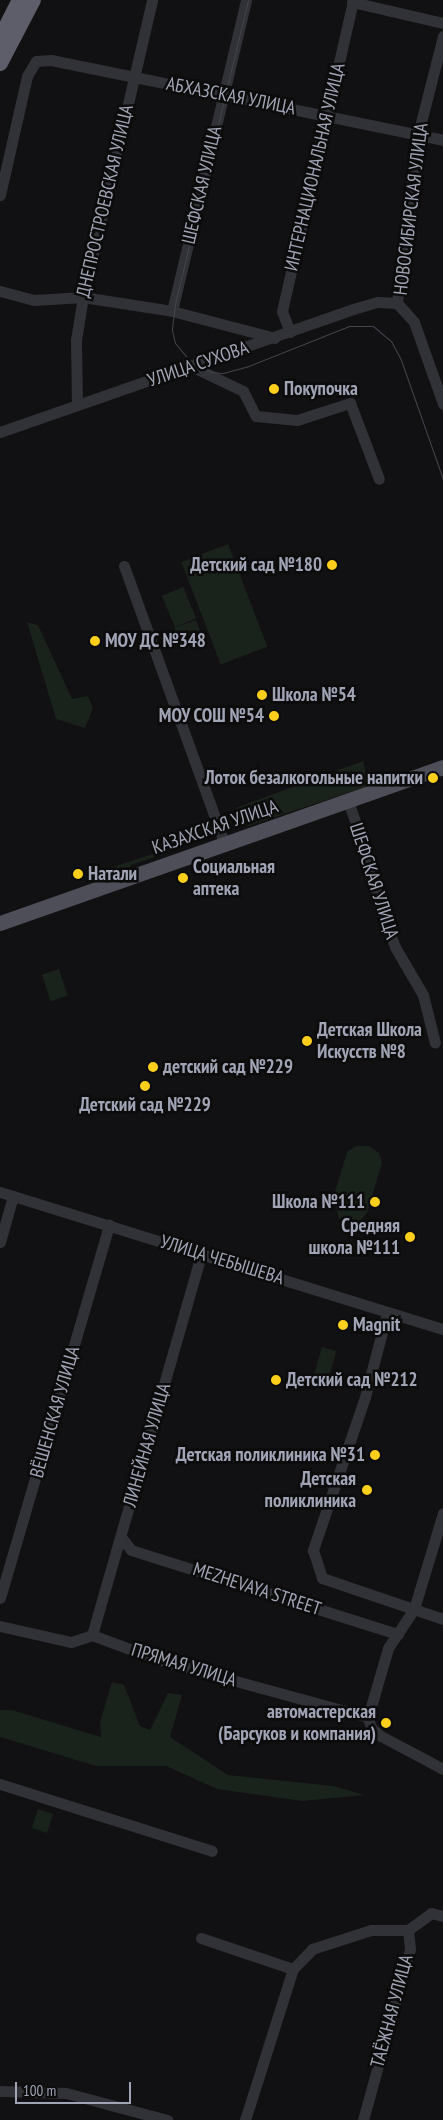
<!DOCTYPE html>
<meta charset="utf-8">
<style>
body{margin:0}
#map{position:relative;width:443px;height:2120px;overflow:hidden;background:#111012;font-family:"PT Sans Narrow",sans-serif}
div>[style]{position:absolute}
[style*='--x']{left:calc(var(--x)*1px);top:calc(var(--y)*1px);width:calc(var(--w)*1px);rotate:calc(var(--a)*1deg)}
.green>*{inset:0;background:#1a221c;transform-origin:0 0}
.minor>*{height:11px;margin:-5.5px;padding:0 5.5px;transform-origin:5.5px;border-radius:5.5px;background:#313138}
.major>*{height:15px;margin:-7.5px;padding:0 7.5px;transform-origin:7.5px;border-radius:7.5px;background:#4d4e57}
.highway>*{height:16px;margin:-8px;padding:0 8px;transform-origin:8px;border-radius:8px;background:#5d5e69}
.tram>*{height:1px;margin:-0.5px;padding:0 0.5px;transform-origin:0.5px;border-radius:0.5px;background:#44454d}
.dots>*{width:14px;height:14px;translate:-50% -50%;box-sizing:border-box;border:2px solid #0c0c0d;border-radius:50%}
span{translate:-50% -50%;white-space:nowrap;text-align:center;line-height:1.15;-webkit-text-stroke:5px #0c0c0d;paint-order:stroke}
.street-label{font-size:19px;color:#a0a4b4}
.poi-label{font-size:19px;color:#a0a4b4;font-weight:700}
.left{translate:0 -50%;text-align:left}
.right{translate:-100% -50%;text-align:right}
.scale{position:absolute;left:15px;top:2082px;width:116px;height:22px;box-sizing:border-box;border:2px solid #a0a4b4;border-top:0;padding-left:6px;font-size:15px;line-height:18px;white-space:nowrap;color:#a0a4b4;-webkit-text-stroke:4px #0c0c0d;paint-order:stroke}
</style>
<div id="map">
<div class="green">
<i style="left:228px;top:544px;width:110px;height:50px;rotate:69deg"></i>
<i style="left:183px;top:587px;width:34px;height:23px;rotate:67deg"></i>
<i style="left:196px;top:620px;width:12px;height:23px;rotate:70deg"></i>
<i style="clip-path:polygon(27px 622px,38px 625px,72px 699px,88px 696px,93px 708px,85px 728px,56px 719px)"></i>
<i style="clip-path:polygon(363px 761px,369px 786px,248px 826px,242px 823px,236px 808px)"></i>
<i style="clip-path:polygon(165px 850px,166px 853px,131px 865px,130px 870px,110px 878px,102px 874px,101px 871px)"></i>
<i style="left:59px;top:969px;width:28px;height:18px;rotate:72deg"></i>
<i style="clip-path:polygon(356px 1146px,369px 1146px,379px 1153px,382px 1163px,367px 1213px,360px 1221px,350px 1222px,339px 1219px,333px 1198px,347px 1152px)"></i>
<i style="left:322px;top:1347px;width:15px;height:35px;rotate:16deg"></i>
<i style="clip-path:polygon(112px 1682px,124px 1685px,140px 1726px,150px 1730px,168px 1693px,182px 1695px,170px 1737px,228px 1775px,333px 1786px,365px 1795px,302px 1801px,217px 1789px,166px 1766px,96px 1766px,0 1737px,0 1710px,12px 1710px,101px 1737px,100px 1722px)"></i>
<i style="left:38px;top:1809px;width:16px;height:20px;rotate:18deg"></i>
</div>
<div class="minor">
<i style="--x:352;--y:2;--w:93;--a:13"></i>
<i style="--x:443;--y:36;--w:101;--a:104.3"></i>
<i style="--x:418;--y:134;--w:170;--a:97.1"></i>
<i style="--x:397;--y:303;--w:25;--a:48"></i>
<i style="--x:414;--y:322;--w:87;--a:70.5"></i>
<i style="--x:0;--y:195;--w:122;--a:-77.2"></i>
<i style="--x:27;--y:76;--w:17;--a:-59"></i>
<i style="--x:36;--y:61;--w:15;--a:-4"></i>
<i style="--x:51;--y:60;--w:400;--a:11.5"></i>
<i style="--x:0;--y:291;--w:35;--a:15"></i>
<i style="--x:34;--y:300;--w:49;--a:-3.5"></i>
<i style="--x:83;--y:297;--w:90;--a:8.9"></i>
<i style="--x:172;--y:311;--w:106;--a:14.7"></i>
<i style="--x:172;--y:311;--w:320;--a:-76.6"></i>
<i style="--x:290;--y:332;--w:22;--a:-111"></i>
<i style="--x:282;--y:311;--w:319;--a:-77.1"></i>
<i style="--x:191;--y:366;--w:58;--a:25.7"></i>
<i style="--x:243;--y:391;--w:28;--a:63"></i>
<i style="--x:256;--y:416;--w:41;--a:5.6"></i>
<i style="--x:297;--y:420;--w:56;--a:-17.8"></i>
<i style="--x:350;--y:403;--w:81;--a:69.1"></i>
<i style="--x:77;--y:404;--w:64;--a:-90.9"></i>
<i style="--x:76;--y:340;--w:44;--a:-80.8"></i>
<i style="--x:83;--y:297;--w:305;--a:-76.9"></i>
<i style="--x:0;--y:432;--w:374;--a:-19.2"></i>
<i style="--x:353;--y:309;--w:26;--a:-16"></i>
<i style="--x:378;--y:302;--w:19;--a:3"></i>
<i style="--x:124;--y:566;--w:297;--a:70.1"></i>
<i style="--x:348;--y:801;--w:73;--a:70.8"></i>
<i style="--x:372;--y:870;--w:33;--a:79"></i>
<i style="--x:378;--y:902;--w:48;--a:69.3"></i>
<i style="--x:395;--y:947;--w:56;--a:59.7"></i>
<i style="--x:423;--y:995;--w:49;--a:76"></i>
<i style="--x:0;--y:1192;--w:464;--a:17.2"></i>
<i style="--x:0;--y:1242;--w:48;--a:-74.2"></i>
<i style="--x:387;--y:1313;--w:87;--a:104.7"></i>
<i style="--x:365;--y:1397;--w:162;--a:108.8"></i>
<i style="--x:313;--y:1550;--w:29;--a:72"></i>
<i style="--x:322;--y:1578;--w:128;--a:18.7"></i>
<i style="--x:121;--y:1537;--w:16;--a:52"></i>
<i style="--x:131;--y:1550;--w:280;--a:17.5"></i>
<i style="--x:0;--y:1598;--w:389;--a:-73.7"></i>
<i style="--x:0;--y:1626;--w:73;--a:12.7"></i>
<i style="--x:71;--y:1642;--w:22;--a:-18"></i>
<i style="--x:92;--y:1635;--w:72;--a:20.5"></i>
<i style="--x:159;--y:1660;--w:217;--a:15.3"></i>
<i style="--x:92;--y:1635;--w:396;--a:-74"></i>
<i style="--x:368;--y:1717;--w:72;--a:-73.8"></i>
<i style="--x:388;--y:1648;--w:47;--a:-56.3"></i>
<i style="--x:414;--y:1609;--w:100;--a:-73.2"></i>
<i style="--x:368;--y:1717;--w:11;--a:75"></i>
<i style="--x:371;--y:1728;--w:13;--a:39"></i>
<i style="--x:381;--y:1736;--w:70;--a:28"></i>
<i style="--x:0;--y:1784;--w:222;--a:17.5"></i>
<i style="--x:201;--y:1938;--w:97;--a:18.6"></i>
<i style="--x:0;--y:2091;--w:66;--a:1.7"></i>
<i style="--x:66;--y:2093;--w:105;--a:15"></i>
<i style="--x:245;--y:2120;--w:158;--a:-72.4"></i>
<i style="--x:293;--y:1969;--w:28;--a:-46"></i>
<i style="--x:312;--y:1949;--w:62;--a:-17.9"></i>
<i style="--x:371;--y:1930;--w:37;--a:0"></i>
<i style="--x:363;--y:2120;--w:177;--a:-74.6"></i>
<i style="--x:410;--y:1949;--w:19;--a:-96"></i>
<i style="--x:408;--y:1930;--w:29;--a:-36"></i>
<i style="--x:431;--y:1913;--w:12;--a:14"></i>
</div>
<div class="major">
<i style="--x:0;--y:923;--w:470;--a:-19.4"></i>
</div>
<div class="highway">
<i style="--x:0;--y:39;--w:44;--a:-62.9"></i>
<i style="--x:0;--y:63;--w:71;--a:-62.4"></i>
</div>
<div class="tram">
<i style="--x:248;--y:0;--w:313;--a:103.5"></i>
<i style="--x:175;--y:304;--w:26;--a:97"></i>
<i style="--x:172;--y:330;--w:13;--a:77"></i>
<i style="--x:175;--y:343;--w:26;--a:50"></i>
<i style="--x:192;--y:363;--w:21;--a:25"></i>
<i style="--x:211;--y:372;--w:12;--a:5"></i>
<i style="--x:223;--y:373;--w:24;--a:-15"></i>
<i style="--x:246;--y:367;--w:111;--a:-21.7"></i>
<i style="--x:349;--y:326;--w:24;--a:0"></i>
<i style="--x:373;--y:326;--w:23;--a:40"></i>
<i style="--x:391;--y:341;--w:21;--a:62"></i>
<i style="--x:401;--y:360;--w:126;--a:70.6"></i>
</div>
<div class="dots">
<i style="left:274px;top:389px;background:#ffcf1c"></i>
<i style="left:332px;top:565px;background:#ffcf1c"></i>
<i style="left:95px;top:641px;background:#ffcf1c"></i>
<i style="left:262px;top:695px;background:#ffcf1c"></i>
<i style="left:274px;top:716px;background:#ffcf1c"></i>
<i style="left:433px;top:778px;background:#ffcf1c"></i>
<i style="left:78px;top:874px;background:#ffcf1c"></i>
<i style="left:183px;top:878px;background:#ffcf1c"></i>
<i style="left:307px;top:1041px;background:#ffcf1c"></i>
<i style="left:153px;top:1067px;background:#ffcf1c"></i>
<i style="left:145px;top:1086px;background:#ffcf1c"></i>
<i style="left:375px;top:1202px;background:#ffcf1c"></i>
<i style="left:410px;top:1237px;background:#ffcf1c"></i>
<i style="left:343px;top:1325px;background:#ffcf1c"></i>
<i style="left:276px;top:1380px;background:#ffcf1c"></i>
<i style="left:375px;top:1455px;background:#ffcf1c"></i>
<i style="left:367px;top:1490px;background:#ffcf1c"></i>
<i style="left:386px;top:1723px;background:#ffcf1c"></i>
</div>
<div class="street-label">
<span style="left:231px;top:96px;rotate:11deg">АБХАЗСКАЯ УЛИЦА</span>
<span style="left:315px;top:167px;rotate:-77deg">ИНТЕРНАЦИОНАЛЬНАЯ УЛИЦА</span>
<span style="left:202px;top:185px;rotate:-77deg">ШЕФСКАЯ УЛИЦА</span>
<span style="left:105px;top:201px;rotate:-77deg">ДНЕПРОСТРОЕВСКАЯ УЛИЦА</span>
<span style="left:411px;top:209px;rotate:-83deg">НОВОСИБИРСКАЯ УЛИЦА</span>
<span style="left:198px;top:364px;rotate:-19deg">УЛИЦА СУХОВА</span>
<span style="left:215px;top:827px;rotate:-19deg">КАЗАХСКАЯ УЛИЦА</span>
<span style="left:374px;top:881px;rotate:72deg">ШЕФСКАЯ УЛИЦА</span>
<span style="left:222px;top:1260px;rotate:17deg">УЛИЦА ЧЕБЫШЕВА</span>
<span style="left:55px;top:1412px;rotate:-74deg">ВЁШЕНСКАЯ УЛИЦА</span>
<span style="left:147px;top:1445px;rotate:-74deg">ЛИНЕЙНАЯ УЛИЦА</span>
<span style="left:257px;top:1589px;rotate:18deg">MEZHEVAYA STREET</span>
<span style="left:184px;top:1665px;rotate:17deg">ПРЯМАЯ УЛИЦА</span>
<span style="left:392px;top:2011px;rotate:-75deg">ТАЁЖНАЯ УЛИЦА</span>
</div>
<div class="poi-label">
<span class="left" style="left:284px;top:389px">Покупочка</span>
<span class="right" style="left:322px;top:565px">Детский сад №180</span>
<span class="left" style="left:105px;top:641px">МОУ ДС №348</span>
<span class="left" style="left:272px;top:695px">Школа №54</span>
<span class="right" style="left:264px;top:716px">МОУ СОШ №54</span>
<span class="right" style="left:423px;top:778px">Лоток безалкогольные напитки</span>
<span class="left" style="left:193px;top:878px">Социальная<br>аптека</span>
<span class="left" style="left:88px;top:874px">Натали</span>
<span class="left" style="left:317px;top:1041px">Детская Школа<br>Искусств №8</span>
<span class="left" style="left:163px;top:1067px">детский сад №229</span>
<span style="left:145px;top:1105px">Детский сад №229</span>
<span class="right" style="left:365px;top:1202px">Школа №111</span>
<span class="right" style="left:400px;top:1237px">Средняя<br>школа №111</span>
<span class="left" style="left:353px;top:1325px">Magnit</span>
<span class="left" style="left:286px;top:1380px">Детский сад №212</span>
<span class="right" style="left:365px;top:1455px">Детская поликлиника №31</span>
<span class="right" style="left:356px;top:1490px">Детская<br>поликлиника</span>
<span class="right" style="left:376px;top:1723px">автомастерская<br>(Барсуков и компания)</span>
</div>
<div class="scale">100 m</div>
</div>
